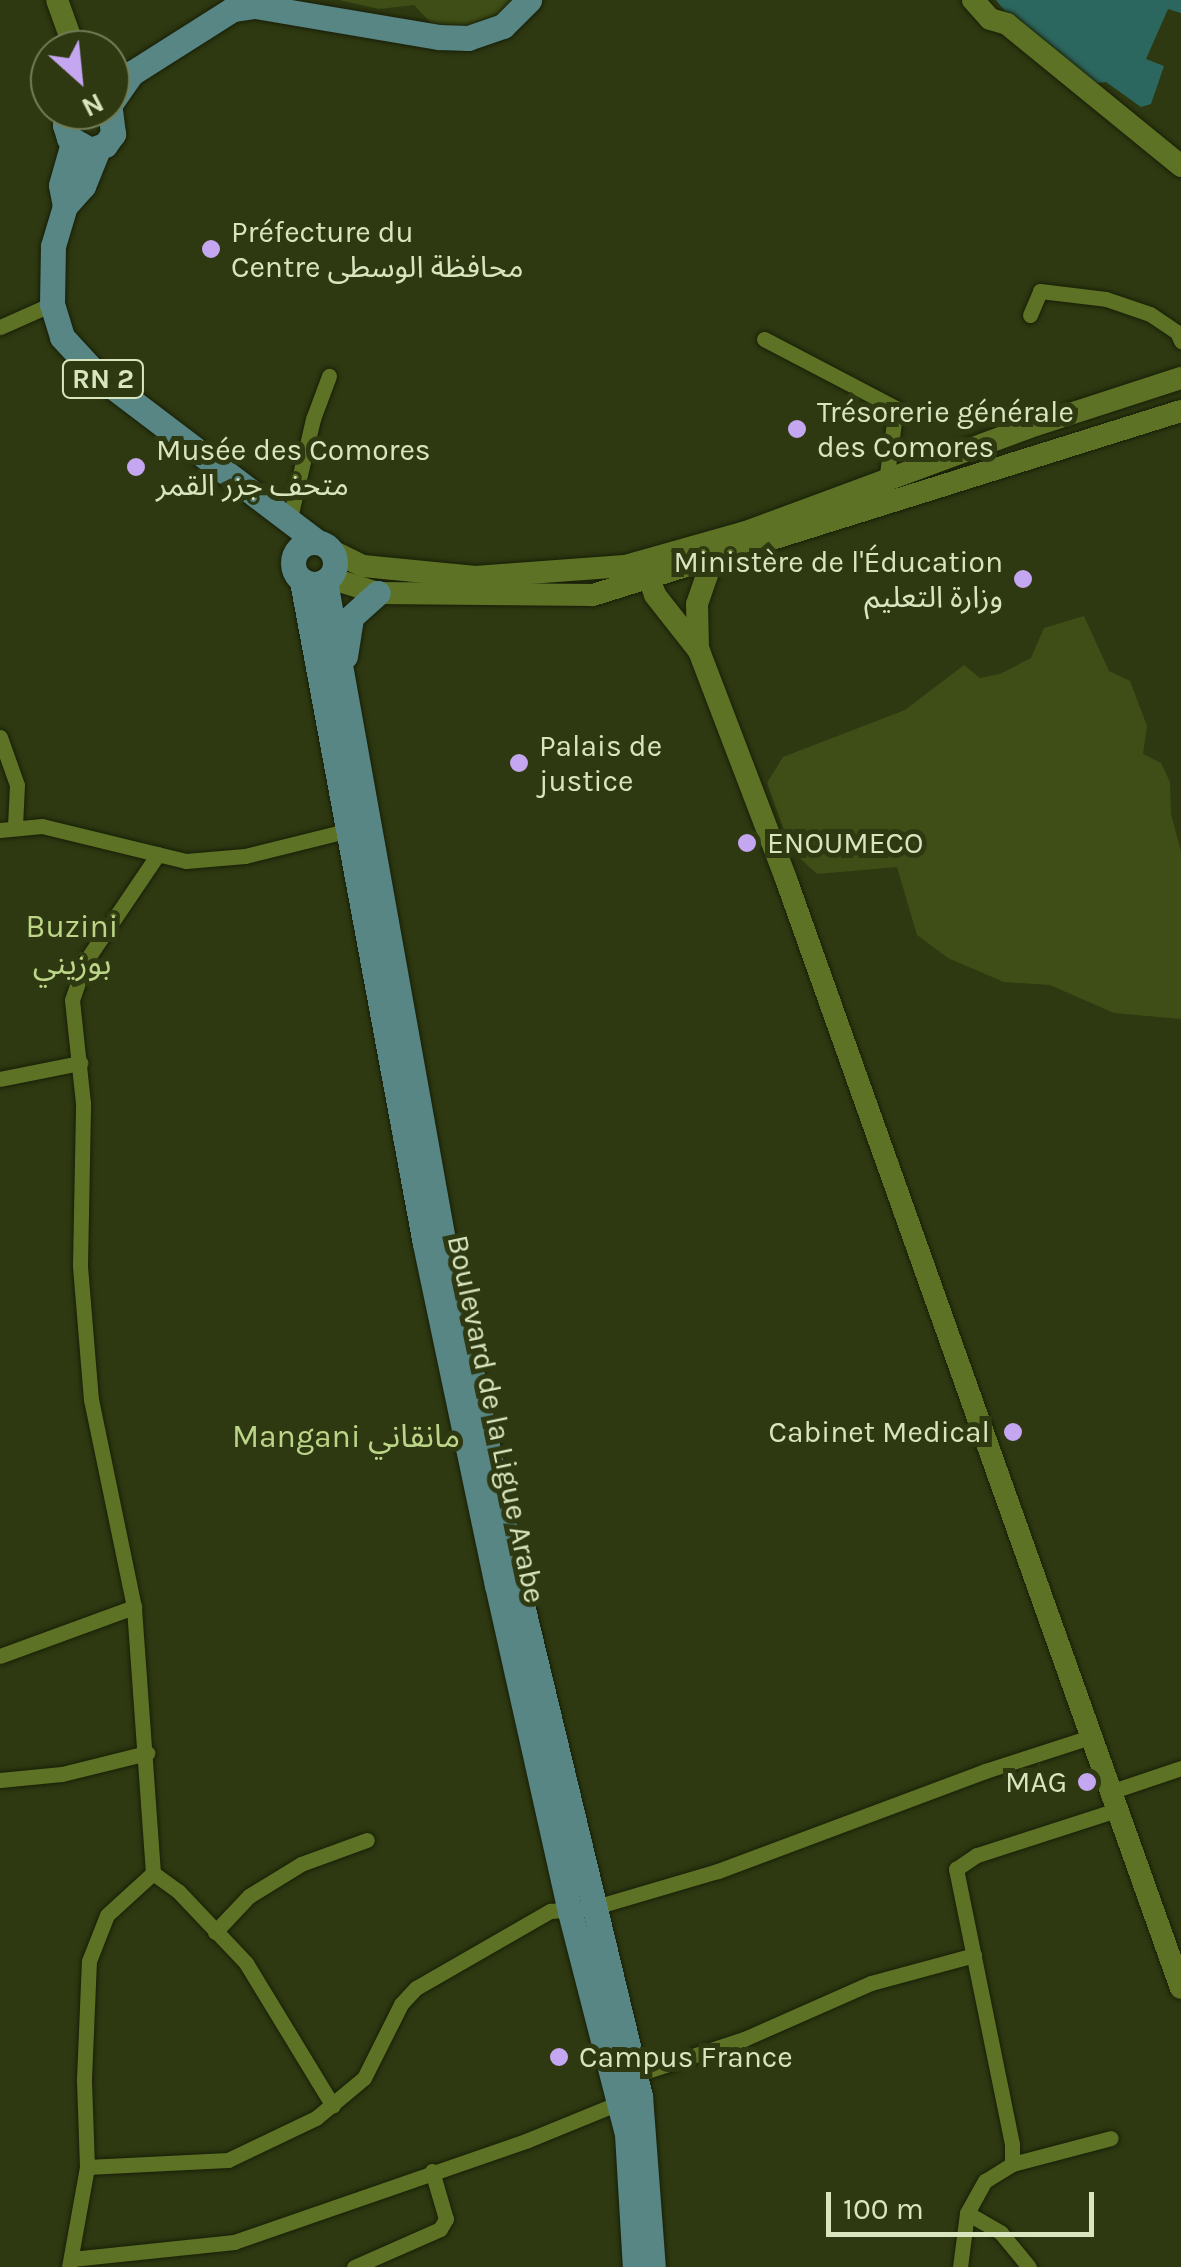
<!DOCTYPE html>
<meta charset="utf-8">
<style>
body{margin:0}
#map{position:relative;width:1181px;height:2267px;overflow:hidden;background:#2e3911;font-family:Karla,"Noto Sans Arabic",sans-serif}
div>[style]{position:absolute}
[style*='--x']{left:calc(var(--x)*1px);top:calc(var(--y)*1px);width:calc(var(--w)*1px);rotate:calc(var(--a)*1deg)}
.green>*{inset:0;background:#3f4e16}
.water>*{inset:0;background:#2c675f}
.roads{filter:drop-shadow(0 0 2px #181f07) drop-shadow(0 0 2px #181f07)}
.street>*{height:15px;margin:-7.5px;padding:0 7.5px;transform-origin:7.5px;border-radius:7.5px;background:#5e7226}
.secondary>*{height:22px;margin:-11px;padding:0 11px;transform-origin:11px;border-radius:11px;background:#5e7226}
.primary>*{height:25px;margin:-12.5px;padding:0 12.5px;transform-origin:12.5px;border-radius:12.5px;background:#578685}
.primary>.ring{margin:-12.5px;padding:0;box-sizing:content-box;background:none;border:25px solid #578685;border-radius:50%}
.dots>*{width:28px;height:28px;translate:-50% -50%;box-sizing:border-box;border:5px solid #2e3911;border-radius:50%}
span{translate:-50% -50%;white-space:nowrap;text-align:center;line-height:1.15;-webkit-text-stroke:10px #2e3911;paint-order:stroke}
.shield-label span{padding:2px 8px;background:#2e3911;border:2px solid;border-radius:8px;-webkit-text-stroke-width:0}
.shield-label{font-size:28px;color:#d8e5bf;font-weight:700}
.poi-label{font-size:30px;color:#d8e5bf}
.left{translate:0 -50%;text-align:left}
.right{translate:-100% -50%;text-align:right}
.street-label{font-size:30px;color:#d8e5bf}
.neighbourhood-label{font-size:32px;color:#bdd588}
.north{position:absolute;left:30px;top:30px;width:100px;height:100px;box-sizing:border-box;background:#2e3911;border:2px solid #727e57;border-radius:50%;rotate:153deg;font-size:28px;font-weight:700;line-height:40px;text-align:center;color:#d8e5bf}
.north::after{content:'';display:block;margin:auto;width:35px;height:45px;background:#c5a6f0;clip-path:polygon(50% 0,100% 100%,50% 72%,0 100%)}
.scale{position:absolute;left:826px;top:2192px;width:268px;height:45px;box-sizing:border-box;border:5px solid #d8e5bf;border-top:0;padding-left:12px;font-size:30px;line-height:35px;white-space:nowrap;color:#d8e5bf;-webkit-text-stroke:8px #2e3911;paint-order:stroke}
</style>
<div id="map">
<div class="green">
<i style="clip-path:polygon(339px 0,523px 0,516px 10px,451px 33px,430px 22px,414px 5px,379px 9px)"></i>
<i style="clip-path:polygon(1084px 616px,1109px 671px,1130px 681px,1147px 726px,1143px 754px,1161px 763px,1170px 782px,1171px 814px,1181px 852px,1181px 1019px,1114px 1013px,1050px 985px,1004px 982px,948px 958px,917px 935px,897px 867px,817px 874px,791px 850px,767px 783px,783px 757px,905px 710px,964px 665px,980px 678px,1000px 674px,1031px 658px,1044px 628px)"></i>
</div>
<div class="water">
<i style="clip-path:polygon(996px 0,1181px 0,1181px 13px,1168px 9px,1146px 59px,1164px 66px,1151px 104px,1141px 107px,1106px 82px,1086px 84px,1025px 36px)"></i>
</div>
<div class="roads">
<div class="street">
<i style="--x:1030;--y:315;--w:26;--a:-67"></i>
<i style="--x:1040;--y:291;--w:66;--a:6.9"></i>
<i style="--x:1106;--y:299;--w:46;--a:18.8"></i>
<i style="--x:1150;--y:314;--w:32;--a:34"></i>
<i style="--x:1177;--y:332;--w:10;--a:66"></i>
<i style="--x:0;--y:327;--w:57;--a:-23.9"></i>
<i style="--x:764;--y:339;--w:149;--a:27.6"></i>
<i style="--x:896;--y:408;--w:81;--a:97.8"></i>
<i style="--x:289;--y:522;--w:106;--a:-76.9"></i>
<i style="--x:313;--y:419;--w:46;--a:-69.6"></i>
<i style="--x:0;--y:737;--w:51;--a:70.5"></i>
<i style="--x:17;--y:785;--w:41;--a:92.8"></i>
<i style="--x:0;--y:830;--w:42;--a:-5.4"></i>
<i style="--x:42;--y:826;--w:148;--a:13.7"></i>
<i style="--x:186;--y:861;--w:59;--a:-4.8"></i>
<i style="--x:245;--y:856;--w:112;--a:-13.9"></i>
<i style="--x:0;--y:1079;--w:82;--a:-11.3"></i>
<i style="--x:0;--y:1656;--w:143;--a:-20.1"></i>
<i style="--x:0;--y:1780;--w:62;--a:-5.5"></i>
<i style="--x:62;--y:1774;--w:88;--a:-13.9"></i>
<i style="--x:1110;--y:1792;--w:75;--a:-18.7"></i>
<i style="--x:153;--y:1873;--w:31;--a:36"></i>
<i style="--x:178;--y:1891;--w:99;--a:46.6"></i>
<i style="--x:246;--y:1963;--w:167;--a:58.7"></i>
<i style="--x:215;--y:1932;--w:50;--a:-46.6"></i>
<i style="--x:249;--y:1896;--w:61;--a:-31.6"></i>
<i style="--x:301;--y:1864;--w:70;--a:-20"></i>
<i style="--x:629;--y:2077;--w:121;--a:-18.3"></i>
<i style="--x:744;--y:2039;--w:139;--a:-23.8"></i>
<i style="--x:871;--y:1983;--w:107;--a:-15.2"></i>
<i style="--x:1012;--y:2164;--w:20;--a:-90"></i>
<i style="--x:1012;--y:2144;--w:281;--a:-101.5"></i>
<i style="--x:956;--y:1869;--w:25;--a:-34"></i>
<i style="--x:977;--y:1855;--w:146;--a:-17.9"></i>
<i style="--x:87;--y:2167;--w:141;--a:-2.8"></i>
<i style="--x:228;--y:2160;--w:98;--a:-25.5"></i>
<i style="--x:316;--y:2118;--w:62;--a:-39.8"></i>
<i style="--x:364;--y:2078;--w:83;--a:-63.4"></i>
<i style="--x:401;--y:2004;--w:22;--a:-47"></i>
<i style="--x:416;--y:1988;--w:155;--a:-29.9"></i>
<i style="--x:550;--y:1911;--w:42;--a:-4.1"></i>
<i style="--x:592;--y:1908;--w:131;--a:-16.4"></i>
<i style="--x:718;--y:1871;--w:285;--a:-20.5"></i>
<i style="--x:985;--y:1771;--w:110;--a:-17.9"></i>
<i style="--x:967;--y:2213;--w:39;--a:30"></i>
<i style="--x:1001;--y:2233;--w:44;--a:50.5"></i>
<i style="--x:72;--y:2259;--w:163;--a:-6"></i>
<i style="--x:234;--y:2242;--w:311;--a:-19.1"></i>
<i style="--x:528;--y:2140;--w:106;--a:-22.2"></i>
<i style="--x:69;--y:2267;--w:102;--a:-79.8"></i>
<i style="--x:87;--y:2167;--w:88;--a:-92"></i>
<i style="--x:84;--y:2079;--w:118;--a:-87.6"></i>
<i style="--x:89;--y:1961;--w:49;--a:-68.6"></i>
<i style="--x:107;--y:1915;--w:62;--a:-42.4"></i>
<i style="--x:153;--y:1873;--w:267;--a:-94.1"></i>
<i style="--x:134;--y:1607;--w:211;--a:-101.7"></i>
<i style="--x:91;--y:1400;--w:135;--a:-94.7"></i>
<i style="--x:80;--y:1265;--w:162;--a:-88.9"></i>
<i style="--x:83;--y:1103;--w:104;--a:-96.1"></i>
<i style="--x:72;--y:1000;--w:40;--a:-71.1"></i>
<i style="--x:85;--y:962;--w:130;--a:-55.9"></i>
<i style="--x:354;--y:2267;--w:94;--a:-23.8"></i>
<i style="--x:440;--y:2229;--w:12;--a:-59"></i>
<i style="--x:446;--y:2219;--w:50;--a:-106.3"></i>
<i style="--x:960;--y:2267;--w:54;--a:-82.6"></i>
<i style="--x:967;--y:2213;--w:37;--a:-61"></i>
<i style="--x:985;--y:2181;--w:32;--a:-32"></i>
<i style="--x:1012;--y:2164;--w:102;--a:-14.7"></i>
</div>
<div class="secondary">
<i style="--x:57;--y:0;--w:53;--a:70.2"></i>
<i style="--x:973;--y:0;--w:25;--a:48"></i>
<i style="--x:990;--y:19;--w:18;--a:16"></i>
<i style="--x:1007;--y:24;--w:225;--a:39.2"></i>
<i style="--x:332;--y:551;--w:34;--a:26"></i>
<i style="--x:363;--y:566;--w:113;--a:5.6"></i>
<i style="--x:475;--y:577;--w:150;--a:-4.2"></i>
<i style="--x:625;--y:566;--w:126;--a:-15.7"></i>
<i style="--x:746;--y:532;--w:300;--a:-20.3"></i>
<i style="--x:1027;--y:428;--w:162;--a:-18"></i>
<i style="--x:642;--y:562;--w:35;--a:68"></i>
<i style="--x:655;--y:595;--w:71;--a:51.8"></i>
<i style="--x:699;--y:651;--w:244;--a:69.1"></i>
<i style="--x:786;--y:879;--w:1177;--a:70.4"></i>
<i style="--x:330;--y:578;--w:50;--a:17.4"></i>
<i style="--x:378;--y:593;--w:215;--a:0.5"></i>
<i style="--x:593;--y:595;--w:616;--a:-17.38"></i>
<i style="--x:698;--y:647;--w:43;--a:-91.3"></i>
<i style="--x:697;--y:604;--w:49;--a:-70.8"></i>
<i style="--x:713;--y:558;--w:11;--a:-100"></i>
</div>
<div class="primary">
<i style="--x:110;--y:104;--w:38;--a:-55"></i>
<i style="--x:132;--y:73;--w:120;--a:-32.4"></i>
<i style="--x:233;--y:9;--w:22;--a:-8"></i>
<i style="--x:255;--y:6;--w:187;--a:9.6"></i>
<i style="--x:439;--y:37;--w:29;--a:2"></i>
<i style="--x:468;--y:38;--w:37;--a:-19"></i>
<i style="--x:503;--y:26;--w:37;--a:-45"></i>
<i style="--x:70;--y:110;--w:16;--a:108"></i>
<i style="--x:65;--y:125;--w:14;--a:73"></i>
<i style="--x:69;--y:138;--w:25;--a:29"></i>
<i style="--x:91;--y:150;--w:15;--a:-20"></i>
<i style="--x:105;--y:145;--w:14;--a:-54"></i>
<i style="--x:113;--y:134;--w:24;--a:-97"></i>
<i style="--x:98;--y:149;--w:40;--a:112"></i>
<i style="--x:83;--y:186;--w:27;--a:132"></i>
<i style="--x:65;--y:206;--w:42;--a:106.7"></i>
<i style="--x:53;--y:246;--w:58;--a:91"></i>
<i style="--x:52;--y:304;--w:34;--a:73"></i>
<i style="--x:62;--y:337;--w:50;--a:47.4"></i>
<i style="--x:96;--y:374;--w:276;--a:37.2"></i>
<i style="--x:65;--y:206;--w:21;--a:-101"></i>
<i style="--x:61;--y:185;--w:44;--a:-74.1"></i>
<i class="ring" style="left:293px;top:542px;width:17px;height:17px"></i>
<i style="--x:302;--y:581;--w:674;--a:79.49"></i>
<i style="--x:425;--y:1244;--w:349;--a:78.1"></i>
<i style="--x:497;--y:1585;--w:335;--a:77.4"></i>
<i style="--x:570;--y:1912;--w:229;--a:75.6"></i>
<i style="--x:627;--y:2134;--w:133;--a:86.6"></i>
<i style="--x:325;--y:581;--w:669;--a:79.85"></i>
<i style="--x:443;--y:1240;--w:348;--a:77.9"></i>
<i style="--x:516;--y:1580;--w:531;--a:76.49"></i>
<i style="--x:640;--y:2096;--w:171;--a:85.7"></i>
<i style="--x:345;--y:656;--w:39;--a:-81"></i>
<i style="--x:351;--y:617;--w:36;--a:-42"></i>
</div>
</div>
<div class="dots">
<i style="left:211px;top:249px;background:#c5a6f0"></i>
<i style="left:797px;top:429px;background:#c5a6f0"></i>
<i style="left:136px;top:467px;background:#c5a6f0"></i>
<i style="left:1023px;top:579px;background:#c5a6f0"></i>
<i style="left:519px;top:763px;background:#c5a6f0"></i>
<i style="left:747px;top:843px;background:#c5a6f0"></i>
<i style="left:1013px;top:1432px;background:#c5a6f0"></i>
<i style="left:1087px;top:1782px;background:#c5a6f0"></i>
<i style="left:559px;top:2057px;background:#c5a6f0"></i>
</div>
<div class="shield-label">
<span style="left:103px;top:379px">RN 2</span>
</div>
<div class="poi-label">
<span class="left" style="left:231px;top:249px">Préfecture du<br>Centre محافظة الوسطى</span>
<span class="left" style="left:817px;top:429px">Trésorerie générale<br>des Comores</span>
<span class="left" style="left:156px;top:467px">Musée des Comores<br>متحف جزر القمر</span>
<span class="right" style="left:1003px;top:579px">Ministère de l'Éducation<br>وزارة التعليم</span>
<span class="left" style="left:539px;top:763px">Palais de<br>justice</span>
<span class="left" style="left:767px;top:843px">ENOUMECO</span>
<span class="right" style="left:990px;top:1432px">Cabinet Medical</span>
<span class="right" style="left:1067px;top:1782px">MAG</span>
<span class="left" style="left:579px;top:2057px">Campus France</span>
</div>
<div class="street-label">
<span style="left:496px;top:1419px;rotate:78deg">Boulevard de la Ligue Arabe</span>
</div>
<div class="neighbourhood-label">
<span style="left:72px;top:946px">Buzini<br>بوزيني</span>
<span style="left:346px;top:1437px">Mangani مانقاني</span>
</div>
<div class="north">N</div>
<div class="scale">100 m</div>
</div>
